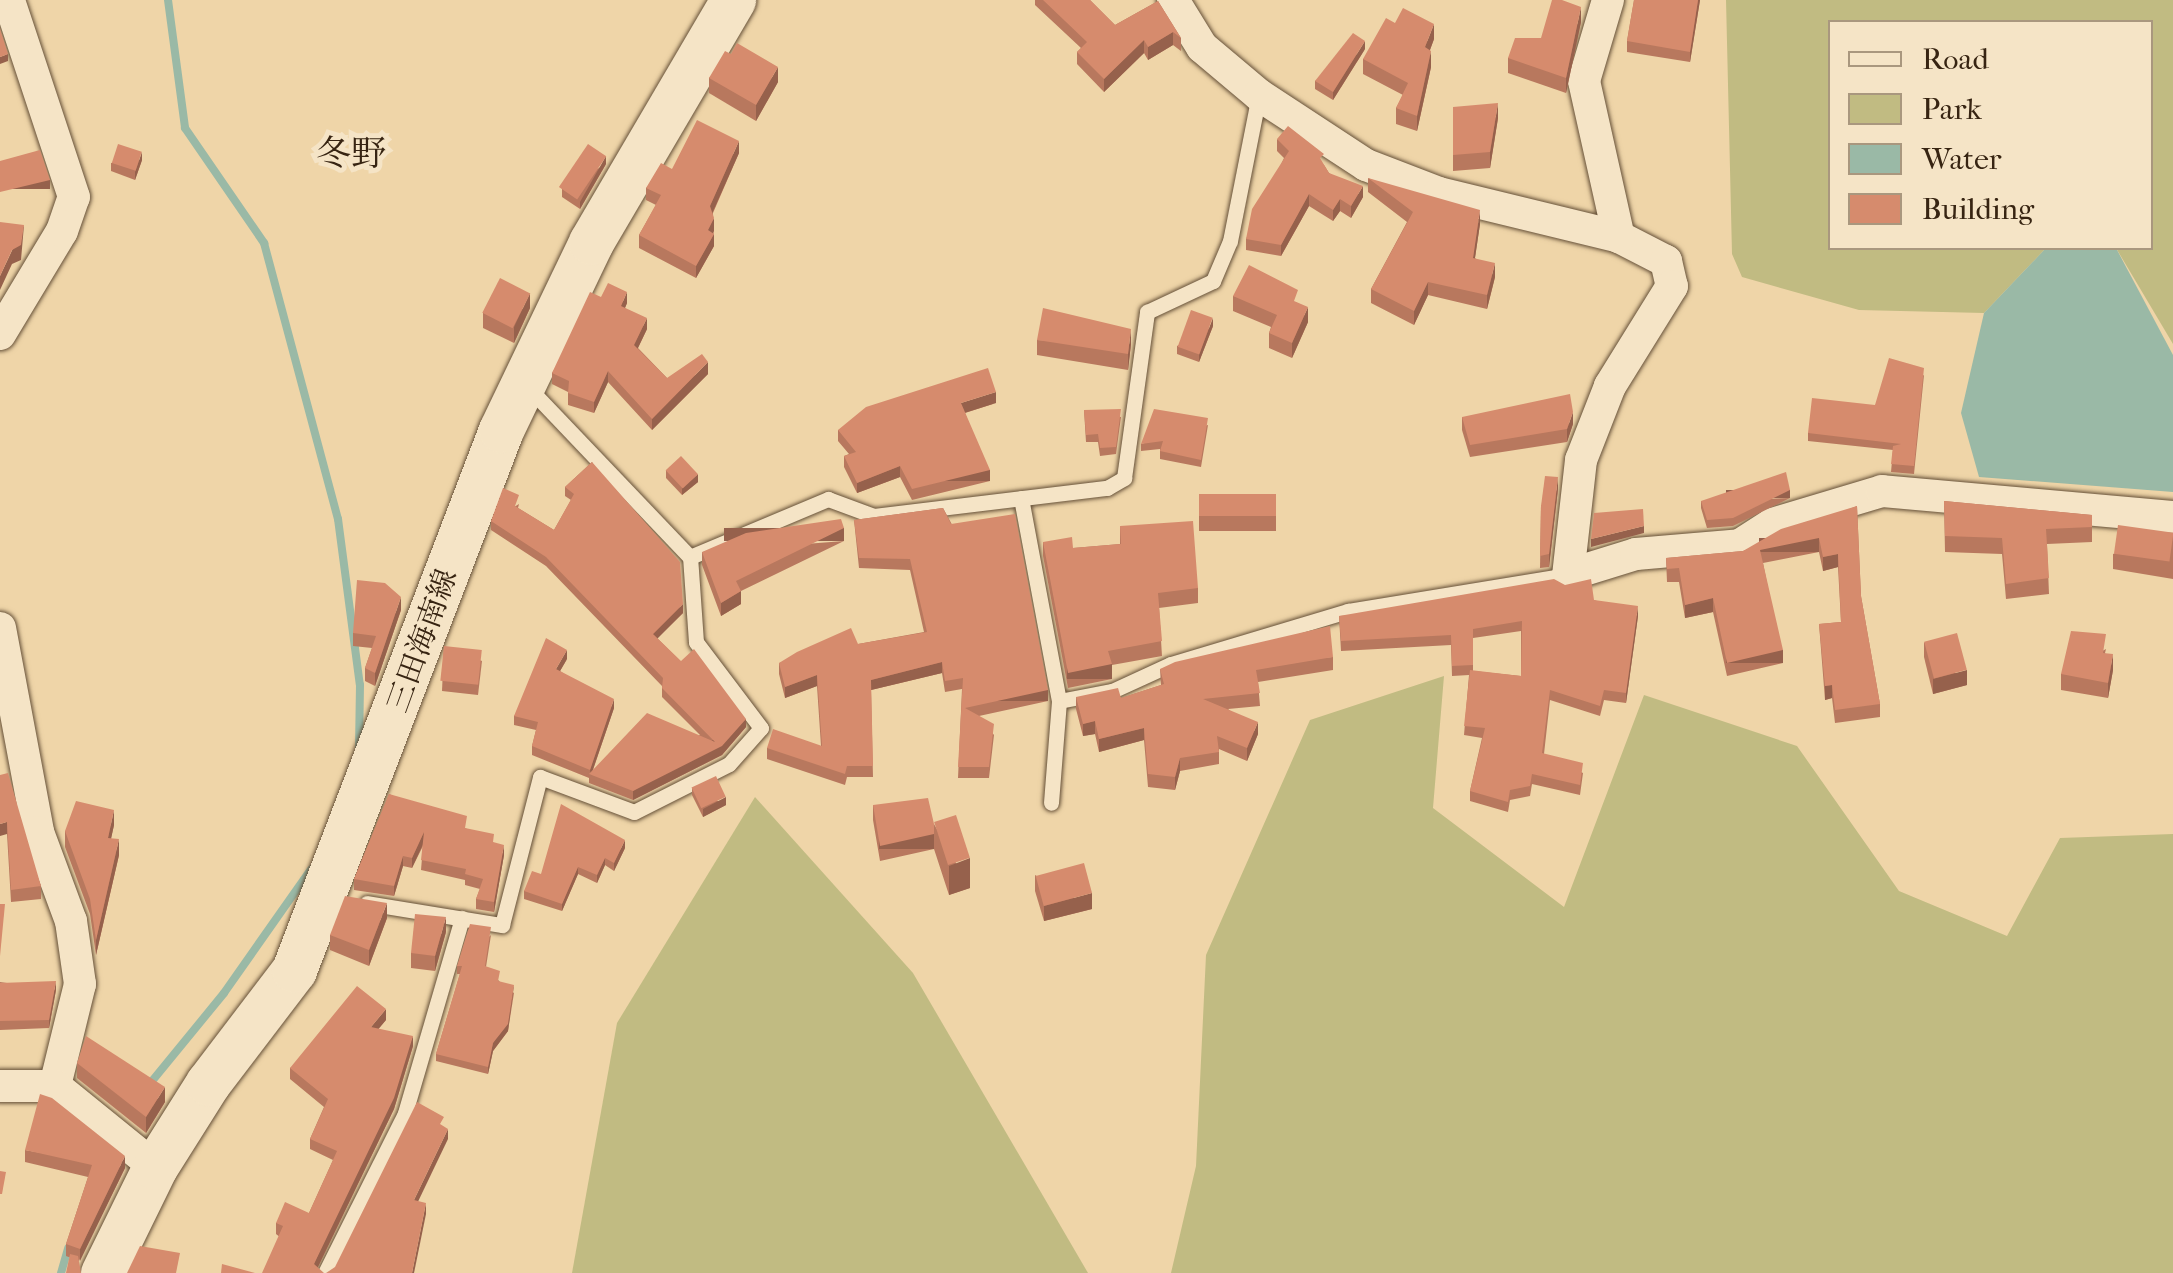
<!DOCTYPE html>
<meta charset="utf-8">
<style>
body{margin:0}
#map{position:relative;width:2173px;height:1273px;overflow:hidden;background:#efd5a8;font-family:"IM FELL French Canon","Noto Serif JP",serif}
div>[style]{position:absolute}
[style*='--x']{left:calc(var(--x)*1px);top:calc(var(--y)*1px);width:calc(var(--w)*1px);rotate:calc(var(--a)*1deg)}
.green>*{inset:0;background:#c1bb82}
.water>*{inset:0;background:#9ab9a6}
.stream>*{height:8px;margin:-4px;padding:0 4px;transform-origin:4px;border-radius:4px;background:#9ab9a6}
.roads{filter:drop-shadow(0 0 2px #655038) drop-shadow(0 0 2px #655038)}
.lane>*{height:15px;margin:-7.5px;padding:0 7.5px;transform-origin:7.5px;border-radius:7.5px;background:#f5e4c6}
.street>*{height:32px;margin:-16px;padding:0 16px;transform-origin:16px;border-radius:16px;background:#f5e4c6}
.secondary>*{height:45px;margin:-22.5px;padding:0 22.5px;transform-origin:22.5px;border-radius:22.5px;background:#f5e4c6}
.wall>*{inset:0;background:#b8785e;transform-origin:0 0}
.shaded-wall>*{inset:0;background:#96614c;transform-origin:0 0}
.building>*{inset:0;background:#d68b6d;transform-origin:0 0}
span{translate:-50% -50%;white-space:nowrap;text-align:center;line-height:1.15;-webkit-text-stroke:10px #f5e4c6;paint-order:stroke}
.street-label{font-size:30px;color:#372412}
.quarter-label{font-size:35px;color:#372412}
.legend{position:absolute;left:1828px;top:20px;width:325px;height:230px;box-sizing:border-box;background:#f5e4c6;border:2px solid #a9977e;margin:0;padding:12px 18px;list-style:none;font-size:30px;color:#372412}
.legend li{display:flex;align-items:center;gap:20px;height:50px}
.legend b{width:50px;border:2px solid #a9977e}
</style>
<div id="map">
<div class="green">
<i style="clip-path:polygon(1726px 0,2173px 0,2173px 344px,2116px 248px,2150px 248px,2150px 22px,1830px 22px,1830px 248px,2046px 248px,1984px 313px,1859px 310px,1742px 277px,1732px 254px)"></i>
<i style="clip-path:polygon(1444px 676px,1433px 808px,1564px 907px,1644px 695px,1797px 746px,1899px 891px,2007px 936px,2060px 838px,2173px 834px,2173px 1273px,1171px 1273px,1196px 1166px,1206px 955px,1310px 720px)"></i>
<i style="clip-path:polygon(755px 797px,913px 973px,1088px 1273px,572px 1273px,617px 1023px)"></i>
</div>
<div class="water">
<i style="clip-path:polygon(2046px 248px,2116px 248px,2173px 355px,2173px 492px,1979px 477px,1961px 413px,1984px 313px)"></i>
</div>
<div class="stream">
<i style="--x:168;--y:0;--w:129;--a:82.4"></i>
<i style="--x:185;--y:128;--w:140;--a:55.5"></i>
<i style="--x:264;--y:243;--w:286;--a:75"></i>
<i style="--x:338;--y:519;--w:167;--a:82.5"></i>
<i style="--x:360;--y:685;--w:62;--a:90.9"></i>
<i style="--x:148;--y:1086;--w:120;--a:-50.7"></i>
<i style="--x:224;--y:993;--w:151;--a:-54.9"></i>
<i style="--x:61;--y:1273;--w:26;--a:-74"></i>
</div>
<div class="roads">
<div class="lane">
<i style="--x:526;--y:385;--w:238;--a:46.4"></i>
<i style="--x:690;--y:557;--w:150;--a:-22.8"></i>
<i style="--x:828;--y:499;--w:49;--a:20.3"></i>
<i style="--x:874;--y:516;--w:235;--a:-6.9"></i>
<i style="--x:1107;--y:488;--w:20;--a:-30"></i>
<i style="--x:1124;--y:478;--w:168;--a:-82.1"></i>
<i style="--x:1147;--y:312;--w:73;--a:-25.2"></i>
<i style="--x:1213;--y:281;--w:43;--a:-67"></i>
<i style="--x:1230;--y:241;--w:149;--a:-78.8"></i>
<i style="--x:1021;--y:498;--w:207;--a:79.4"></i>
<i style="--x:1059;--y:701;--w:102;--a:94.5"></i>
<i style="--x:1059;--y:701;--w:54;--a:-10.7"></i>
<i style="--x:1112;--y:691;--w:65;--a:-24.6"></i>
<i style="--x:1171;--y:664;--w:185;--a:-16.7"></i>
<i style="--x:1348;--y:611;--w:223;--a:-9.3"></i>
<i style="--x:367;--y:903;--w:137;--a:9.3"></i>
<i style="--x:502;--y:925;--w:153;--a:-75.6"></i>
<i style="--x:540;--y:777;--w:100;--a:20.4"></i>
<i style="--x:634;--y:812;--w:106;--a:-26.8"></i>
<i style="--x:729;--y:764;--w:48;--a:-48.4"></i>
<i style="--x:761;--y:728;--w:108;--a:-127.1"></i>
<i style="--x:696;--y:642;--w:85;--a:-94"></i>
<i style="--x:325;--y:1273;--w:179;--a:-63.4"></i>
<i style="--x:405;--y:1113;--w:203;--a:-73.7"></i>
</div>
<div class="street">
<i style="--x:1173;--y:0;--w:55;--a:58.3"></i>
<i style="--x:1202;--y:47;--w:75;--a:40.1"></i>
<i style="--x:1259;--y:95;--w:128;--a:33.2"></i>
<i style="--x:1366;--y:165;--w:78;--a:21"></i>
<i style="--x:1439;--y:193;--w:185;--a:13.7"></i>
<i style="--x:1619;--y:237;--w:53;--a:27.1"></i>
<i style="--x:1666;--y:261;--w:26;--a:77"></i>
<i style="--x:1672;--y:286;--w:118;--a:121.8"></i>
<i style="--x:1610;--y:386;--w:79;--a:111.4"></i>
<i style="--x:1581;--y:460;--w:116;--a:96.4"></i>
<i style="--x:1568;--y:575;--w:71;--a:-17.2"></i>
<i style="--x:1636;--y:554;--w:104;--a:-4.9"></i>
<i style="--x:1740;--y:545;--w:38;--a:-33"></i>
<i style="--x:1772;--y:524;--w:115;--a:-16.7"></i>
<i style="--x:1882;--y:491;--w:292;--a:5.1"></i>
<i style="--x:1608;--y:0;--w:84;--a:106.5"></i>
<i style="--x:1584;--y:81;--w:160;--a:77.4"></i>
<i style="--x:0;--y:334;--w:120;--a:-59"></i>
<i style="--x:62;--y:231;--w:36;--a:-71"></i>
<i style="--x:74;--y:197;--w:207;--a:-108.3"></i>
<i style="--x:0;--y:628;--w:208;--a:79.4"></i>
<i style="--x:38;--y:832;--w:95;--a:69.7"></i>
<i style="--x:71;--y:921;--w:64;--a:81.9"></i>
<i style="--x:80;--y:984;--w:105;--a:103.8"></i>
<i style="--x:55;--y:1086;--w:129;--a:39"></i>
<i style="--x:0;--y:1086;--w:55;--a:0"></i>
</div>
<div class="secondary">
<i style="--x:103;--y:1273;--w:118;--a:-63.9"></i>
<i style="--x:155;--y:1167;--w:99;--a:-57.8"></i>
<i style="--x:208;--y:1083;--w:142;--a:-52.7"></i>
<i style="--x:294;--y:970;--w:578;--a:-69.03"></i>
<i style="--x:501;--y:430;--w:208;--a:-64.4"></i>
<i style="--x:591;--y:242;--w:281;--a:-59.6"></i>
</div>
</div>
<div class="wall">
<i style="clip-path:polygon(1035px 0,1090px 0,1115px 25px,1158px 1px,1181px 38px,1181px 51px,1173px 45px,1148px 60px,1144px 53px,1104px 92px,1077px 64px,1077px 52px,1081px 48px,1035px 5px)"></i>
<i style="clip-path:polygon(1634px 0,1700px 0,1690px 62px,1627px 52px,1627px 41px)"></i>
<i style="clip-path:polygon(1581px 22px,1566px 93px,1508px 73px,1508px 58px)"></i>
<i style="clip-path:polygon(1434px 39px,1430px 50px,1431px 67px,1417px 131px,1396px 124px,1396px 108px,1403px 95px,1363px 74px,1363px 59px)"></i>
<i style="clip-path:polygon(1365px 49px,1333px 100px,1315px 89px,1315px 81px)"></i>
<i style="clip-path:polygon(731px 54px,778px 82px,756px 121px,709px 93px,709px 78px)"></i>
<i style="clip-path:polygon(1453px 107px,1498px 118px,1490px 168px,1453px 171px)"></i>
<i style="clip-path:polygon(1277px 139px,1324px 165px,1329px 173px,1363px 197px,1351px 218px,1340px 211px,1333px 221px,1309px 206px,1281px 256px,1246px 250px,1246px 239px,1284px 158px,1277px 151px)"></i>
<i style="clip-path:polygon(739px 153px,713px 213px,714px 246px,696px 278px,639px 248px,639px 235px,656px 205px,646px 200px,646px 188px,672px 169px)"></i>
<i style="clip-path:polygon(142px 160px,135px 180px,111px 171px,111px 163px)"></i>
<i style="clip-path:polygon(606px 164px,580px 209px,562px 197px,562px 189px)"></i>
<i style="clip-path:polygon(1368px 178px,1480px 224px,1475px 258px,1495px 277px,1487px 309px,1428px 295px,1414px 325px,1371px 303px,1371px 289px,1407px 222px,1368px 192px)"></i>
<i style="clip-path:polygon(1233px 296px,1298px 303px,1308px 322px,1292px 358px,1269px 348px,1269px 333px,1271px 327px,1233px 311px)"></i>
<i style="clip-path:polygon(601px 297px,627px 303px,625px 308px,647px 329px,638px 348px,667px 378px,708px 374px,652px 430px,608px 382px,594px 413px,568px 405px,568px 392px,552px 384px,552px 373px)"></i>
<i style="clip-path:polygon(530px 308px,514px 343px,483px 328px,483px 313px)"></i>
<i style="clip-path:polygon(1213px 326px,1199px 362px,1177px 354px,1177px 346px)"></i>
<i style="clip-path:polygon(1037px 340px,1131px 344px,1128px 370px,1037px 355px)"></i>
<i style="clip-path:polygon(1924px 375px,1914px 474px,1891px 472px,1893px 450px,1808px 441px,1808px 433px,1875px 405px)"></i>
<i style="clip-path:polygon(996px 403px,965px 413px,990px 481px,912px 500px,900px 477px,857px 493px,844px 467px,844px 456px,849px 454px,838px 441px,838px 430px)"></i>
<i style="clip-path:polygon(1084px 410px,1121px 417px,1116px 454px,1100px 456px,1098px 442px,1086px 442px)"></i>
<i style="clip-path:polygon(1462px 417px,1573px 424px,1567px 442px,1470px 457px,1462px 430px)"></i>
<i style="clip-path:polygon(1208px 425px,1201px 467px,1160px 459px,1160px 449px,1141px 451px,1141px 444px)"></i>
<i style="clip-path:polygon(592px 462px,683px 613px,657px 638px,746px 727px,722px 755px,633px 800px,589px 783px,589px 778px,532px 755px,532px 746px,536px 730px,514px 725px,514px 716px,567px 659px,560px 671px,614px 708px,593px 770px,700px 735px,662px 697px,662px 686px,546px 566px,491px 530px,491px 521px,519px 504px,518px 508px,554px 530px,571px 500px,565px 496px,565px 487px)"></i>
<i style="clip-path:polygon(666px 470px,698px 482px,682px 495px,666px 478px)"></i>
<i style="clip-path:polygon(1558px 489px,1549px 567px,1540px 568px,1541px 506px)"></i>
<i style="left:1276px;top:494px;width:37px;height:77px;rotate:90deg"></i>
<i style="clip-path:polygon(1790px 498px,1733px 526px,1707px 528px,1701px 508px,1701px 501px)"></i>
<i style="clip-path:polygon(1944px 501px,2092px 515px,2092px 542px,2047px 544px,2049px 594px,2006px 599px,2002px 554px,1945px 552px)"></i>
<i style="clip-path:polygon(1857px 506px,1861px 596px,1880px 704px,1880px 717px,1835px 723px,1832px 698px,1825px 700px,1819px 624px,1841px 622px,1838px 567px,1823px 571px,1819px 552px,1763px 563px,1783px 663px,1727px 676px,1713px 612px,1685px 618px,1679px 582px,1667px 582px,1666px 558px,1743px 551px)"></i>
<i style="clip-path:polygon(943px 508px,1048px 701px,979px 716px,994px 735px,989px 778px,958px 778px,962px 689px,945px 692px,942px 673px,871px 690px,873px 777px,847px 777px,845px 785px,767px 759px,767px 748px,821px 746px,817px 686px,785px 698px,779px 674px,779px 663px,858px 644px,924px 632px,910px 570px,859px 568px,854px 520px)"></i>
<i style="clip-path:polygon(1120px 526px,1198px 588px,1198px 603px,1159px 608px,1162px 656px,1112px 665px,1112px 679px,1068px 688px,1043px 556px,1043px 542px,1073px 548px,1120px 544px)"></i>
<i style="clip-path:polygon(2173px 533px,2173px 579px,2113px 569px,2113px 554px)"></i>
<i style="clip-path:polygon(844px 541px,741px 591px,741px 604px,721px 616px,702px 565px,702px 552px)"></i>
<i style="clip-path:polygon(evenodd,1594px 600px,1638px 616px,1626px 703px,1604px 700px,1600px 716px,1550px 700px,1544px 754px,1583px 773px,1580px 795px,1532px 784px,1530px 796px,1510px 800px,1508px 812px,1470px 801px,1470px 791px,1482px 738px,1464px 735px,1469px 675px,1452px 676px,1451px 645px,1341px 651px,1339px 616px,1594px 600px,1521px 631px,1521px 676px,1473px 671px,1473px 638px,1521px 631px)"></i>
<i style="clip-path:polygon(401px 610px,375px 686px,365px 681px,365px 668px,372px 648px,353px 646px,353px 633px)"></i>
<i style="clip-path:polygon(1924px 642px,1967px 685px,1933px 694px,1924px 657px)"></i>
<i style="clip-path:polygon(444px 646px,482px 661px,478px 695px,442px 691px)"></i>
<i style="clip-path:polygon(2106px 649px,2105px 653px,2113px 670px,2108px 698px,2061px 690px,2061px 674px)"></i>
<i style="clip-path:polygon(1333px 657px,1333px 670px,1258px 682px,1260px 706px,1228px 709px,1258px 734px,1247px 761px,1219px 749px,1219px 764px,1180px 771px,1175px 790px,1148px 787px,1144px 740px,1099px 752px,1095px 734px,1083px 736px,1076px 709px,1076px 697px,1121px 698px,1161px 685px,1160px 669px)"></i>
<i style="clip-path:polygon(0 775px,41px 886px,41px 899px,11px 902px,7px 834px)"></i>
<i style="clip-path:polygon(692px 788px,726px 805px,703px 817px,692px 795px)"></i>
<i style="clip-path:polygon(389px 794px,467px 829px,494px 843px,504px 855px,494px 912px,476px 909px,476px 899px,480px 889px,465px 885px,465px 880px,421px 870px,423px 846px,412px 868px,403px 866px,394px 896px,354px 890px,354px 879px)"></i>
<i style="clip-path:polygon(873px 805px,934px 824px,970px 888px,949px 895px,934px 849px,880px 861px,873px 820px)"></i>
<i style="clip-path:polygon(114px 825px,111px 838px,119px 855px,96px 955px,90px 914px,65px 847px,65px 831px)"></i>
<i style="clip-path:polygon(625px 848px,614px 871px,605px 865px,597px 883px,578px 874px,562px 911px,524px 899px,524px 891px,541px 874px)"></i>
<i style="clip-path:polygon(1035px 875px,1092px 909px,1044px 921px,1035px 891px)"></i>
<i style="clip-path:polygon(387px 918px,369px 966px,330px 950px,330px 935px)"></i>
<i style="clip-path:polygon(446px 932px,435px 971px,411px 968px,411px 953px)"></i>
<i style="clip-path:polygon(491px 935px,486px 967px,500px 982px,514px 993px,508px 1031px,493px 1051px,488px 1074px,436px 1061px,436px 1054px,460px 974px,457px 974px,457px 966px)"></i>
<i style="clip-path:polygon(0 982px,56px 990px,49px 1028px,0 1030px)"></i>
<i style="clip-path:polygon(386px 1020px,378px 1029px,413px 1046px,394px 1109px,318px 1267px,276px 1234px,276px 1223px,309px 1213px,333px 1160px,310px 1149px,310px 1139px,324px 1107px,290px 1079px,290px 1068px)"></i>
<i style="clip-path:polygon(77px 1063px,165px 1102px,146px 1133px,77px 1078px)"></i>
<i style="clip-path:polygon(25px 1150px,125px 1168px,79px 1261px,66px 1256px,66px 1244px,88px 1177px,25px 1162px)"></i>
</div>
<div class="shaded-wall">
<i style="clip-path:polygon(1698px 0,1700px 0,1690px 62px,1690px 52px)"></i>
<i style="clip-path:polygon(1581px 7px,1581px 22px,1566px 93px,1566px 78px)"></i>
<i style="clip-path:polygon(1434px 24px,1434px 39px,1425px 63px,1425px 47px)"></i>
<i style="clip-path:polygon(1173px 32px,1173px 45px,1148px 60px,1148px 47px)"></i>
<i style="clip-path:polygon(1144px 40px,1144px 53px,1104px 92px,1104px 79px)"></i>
<i style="clip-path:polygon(1365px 41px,1365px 49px,1333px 100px,1333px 92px)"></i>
<i style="clip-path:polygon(1431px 51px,1431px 67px,1417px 131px,1417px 116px)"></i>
<i style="clip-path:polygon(8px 54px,8px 61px,0 64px,0 57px)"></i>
<i style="clip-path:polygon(778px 67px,778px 82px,756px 121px,756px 105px)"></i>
<i style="clip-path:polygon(1498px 103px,1498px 118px,1490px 168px,1490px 152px)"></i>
<i style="clip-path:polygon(739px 141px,739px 153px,710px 218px,710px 206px)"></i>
<i style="clip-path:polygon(142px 152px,142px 160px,135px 180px,135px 172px)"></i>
<i style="clip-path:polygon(606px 156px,606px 164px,580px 209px,580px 202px)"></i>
<i style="left:50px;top:180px;width:9px;height:51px;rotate:90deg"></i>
<i style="clip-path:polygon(1363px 186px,1363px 197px,1351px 218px,1351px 206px)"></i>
<i style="clip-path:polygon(1309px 194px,1309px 206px,1281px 256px,1281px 245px)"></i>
<i style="clip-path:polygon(1340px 199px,1340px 211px,1333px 221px,1333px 210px)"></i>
<i style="clip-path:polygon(1480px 210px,1480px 224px,1473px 271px,1473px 258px)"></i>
<i style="clip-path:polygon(714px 218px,714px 231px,708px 242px,708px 230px)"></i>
<i style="clip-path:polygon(24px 225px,21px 260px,12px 264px,0 290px,0 276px)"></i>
<i style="clip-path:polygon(714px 234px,714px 246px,696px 278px,696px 266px)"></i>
<i style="clip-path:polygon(1495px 263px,1495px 277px,1487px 309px,1487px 295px)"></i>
<i style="clip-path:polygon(1428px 282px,1428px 295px,1414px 325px,1414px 311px)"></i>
<i style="clip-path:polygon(627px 292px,627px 303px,621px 317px,621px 306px)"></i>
<i style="clip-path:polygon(530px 293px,530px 308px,514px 343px,514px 327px)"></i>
<i style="clip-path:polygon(1308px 307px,1308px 322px,1292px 358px,1292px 343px)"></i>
<i style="clip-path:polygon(647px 318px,647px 329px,634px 356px,634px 345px)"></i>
<i style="clip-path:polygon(1213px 318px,1213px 326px,1199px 362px,1199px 354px)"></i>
<i style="clip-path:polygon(1131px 329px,1131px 344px,1128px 370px,1128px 354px)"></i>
<i style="clip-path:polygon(708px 362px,708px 374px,652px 430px,652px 419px)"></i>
<i style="clip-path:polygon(608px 371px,608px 382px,594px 413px,594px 402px)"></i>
<i style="clip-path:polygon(996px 392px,996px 403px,961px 414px,961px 403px)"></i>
<i style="clip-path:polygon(1573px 412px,1573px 424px,1567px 442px,1567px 429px)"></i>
<i style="clip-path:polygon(900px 466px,900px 477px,857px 493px,857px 483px)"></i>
<i style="left:990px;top:470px;width:11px;height:80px;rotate:90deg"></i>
<i style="clip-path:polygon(698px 474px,698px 482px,682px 495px,682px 488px)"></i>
<i style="clip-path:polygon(1558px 477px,1558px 489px,1549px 567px,1549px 554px)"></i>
<i style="left:1790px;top:490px;width:8px;height:64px;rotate:90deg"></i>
<i style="clip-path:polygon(1644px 526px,1644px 533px,1591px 547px,1591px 539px)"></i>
<i style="left:844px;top:528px;width:13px;height:120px;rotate:90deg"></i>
<i style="left:1819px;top:538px;width:14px;height:60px;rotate:90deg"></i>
<i style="clip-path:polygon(1838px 554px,1838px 567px,1823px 571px,1823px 557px)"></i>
<i style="clip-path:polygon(741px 591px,741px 604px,721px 616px,721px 603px)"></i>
<i style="clip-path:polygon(401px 597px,401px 610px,375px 686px,375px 673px)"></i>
<i style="clip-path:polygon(1713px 598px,1713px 612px,1685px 618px,1685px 605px)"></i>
<i style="clip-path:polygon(683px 604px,683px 613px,653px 643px,653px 634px)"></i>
<i style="clip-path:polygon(1638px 606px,1638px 616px,1626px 703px,1626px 693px)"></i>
<i style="clip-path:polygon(567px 650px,567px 659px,556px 678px,556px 669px)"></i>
<i style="left:1783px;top:650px;width:13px;height:57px;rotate:90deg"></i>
<i style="clip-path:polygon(2113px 654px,2113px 670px,2108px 698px,2108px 683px)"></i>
<i style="clip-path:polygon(942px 662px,942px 673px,871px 690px,871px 680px)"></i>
<i style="left:1112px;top:664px;width:15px;height:45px;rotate:90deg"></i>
<i style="clip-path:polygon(1967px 670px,1967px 685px,1933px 694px,1933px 679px)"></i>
<i style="clip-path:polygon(817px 675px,817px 686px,785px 698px,785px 687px)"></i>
<i style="clip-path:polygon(1832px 685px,1832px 698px,1825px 700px,1825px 686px)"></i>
<i style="left:1048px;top:690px;width:11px;height:85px;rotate:90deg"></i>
<i style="clip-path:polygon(614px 699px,614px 708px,591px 775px,590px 770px)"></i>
<i style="clip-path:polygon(746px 719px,746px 727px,722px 755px,633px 800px,633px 791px)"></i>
<i style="clip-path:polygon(1095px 721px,1095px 734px,1083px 736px,1083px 724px)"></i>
<i style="clip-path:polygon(1258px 722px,1258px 734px,1247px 761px,1247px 748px)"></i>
<i style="clip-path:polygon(1144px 728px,1144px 740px,1099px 752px,1099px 739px)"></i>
<i style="clip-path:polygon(1180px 758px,1180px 771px,1175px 790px,1175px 777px)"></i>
<i style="clip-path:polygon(726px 797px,726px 805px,703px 817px,703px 809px)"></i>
<i style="clip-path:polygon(114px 810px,114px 825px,108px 853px,108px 838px)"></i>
<i style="clip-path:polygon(7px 822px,7px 834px,0 836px,0 824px)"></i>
<i style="clip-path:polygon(424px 832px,424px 842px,412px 868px,412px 858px)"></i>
<i style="left:934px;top:834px;width:15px;height:55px;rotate:90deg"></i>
<i style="clip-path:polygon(119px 839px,119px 855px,96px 955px,96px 940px)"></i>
<i style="clip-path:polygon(625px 840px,625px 848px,614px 871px,614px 863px)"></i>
<i style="clip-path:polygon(504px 845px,504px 855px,494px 912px,494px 902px)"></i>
<i style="clip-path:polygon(403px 856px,403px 866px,394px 896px,394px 886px)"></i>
<i style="clip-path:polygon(605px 858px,605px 865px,597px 883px,597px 875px)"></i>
<i style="clip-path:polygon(970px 858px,970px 888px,949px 895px,949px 866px)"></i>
<i style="clip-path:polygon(578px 867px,578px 874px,562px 911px,562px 904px)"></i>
<i style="clip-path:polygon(1092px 893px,1092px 909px,1044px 921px,1044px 906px)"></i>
<i style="clip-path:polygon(387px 903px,387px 918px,369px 966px,369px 950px)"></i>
<i style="clip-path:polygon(446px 917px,446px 932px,435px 971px,435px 956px)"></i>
<i style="clip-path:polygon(56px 981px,56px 990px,49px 1028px,49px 1020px)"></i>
<i style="clip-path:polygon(514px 985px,508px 1031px,493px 1051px,488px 1074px,488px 1067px,493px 1043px)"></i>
<i style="clip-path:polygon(386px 1009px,386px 1020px,371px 1038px,371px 1027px)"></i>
<i style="clip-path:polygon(413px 1036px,413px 1046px,394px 1109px,315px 1273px,314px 1264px)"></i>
<i style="clip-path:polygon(165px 1087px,165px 1102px,146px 1133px,146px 1117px)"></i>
<i style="clip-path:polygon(448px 1129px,448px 1139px,414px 1210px,414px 1200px)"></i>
<i style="clip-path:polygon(125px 1156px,125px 1168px,80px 1261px,80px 1249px)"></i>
<i style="clip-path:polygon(426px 1203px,426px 1214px,414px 1273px,412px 1273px)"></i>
</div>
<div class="building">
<i style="clip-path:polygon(1043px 0,1090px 0,1115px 25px,1158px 1px,1181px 38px,1173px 32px,1148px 47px,1144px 40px,1104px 79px,1077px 52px,1087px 42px)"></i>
<i style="clip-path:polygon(1552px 0,1562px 0,1581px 7px,1566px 78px,1508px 58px,1515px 38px,1541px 38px)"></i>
<i style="clip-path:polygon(1634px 0,1698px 0,1690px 52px,1627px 41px)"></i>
<i style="clip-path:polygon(1403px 8px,1434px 24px,1425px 47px,1431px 51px,1417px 116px,1396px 108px,1408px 83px,1363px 59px,1386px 18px,1395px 23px)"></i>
<i style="clip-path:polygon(0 29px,8px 54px,0 57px)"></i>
<i style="clip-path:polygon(1353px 33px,1365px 41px,1333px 92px,1315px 81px)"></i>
<i style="clip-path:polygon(737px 43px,778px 67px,756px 105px,709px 78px,725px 51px,731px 54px)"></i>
<i style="clip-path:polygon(1498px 103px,1490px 152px,1453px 155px,1453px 107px)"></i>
<i style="clip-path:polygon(697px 120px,739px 141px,710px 206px,714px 218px,708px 230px,714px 234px,696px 266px,639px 235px,661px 195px,646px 188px,661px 163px,672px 169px)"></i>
<i style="clip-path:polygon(1288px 126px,1324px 154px,1320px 158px,1329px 173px,1363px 186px,1351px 206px,1340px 199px,1333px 210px,1309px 194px,1281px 245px,1246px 239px,1252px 209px,1289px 151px,1277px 139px)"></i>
<i style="left:118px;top:144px;width:25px;height:20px;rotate:18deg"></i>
<i style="left:588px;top:144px;width:22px;height:52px;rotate:34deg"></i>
<i style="clip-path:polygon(40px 150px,50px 180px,0 192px,0 161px)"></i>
<i style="clip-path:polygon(1368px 178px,1480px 210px,1473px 258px,1495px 263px,1487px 295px,1428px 282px,1414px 311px,1371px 289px,1413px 212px)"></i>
<i style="clip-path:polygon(0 222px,24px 225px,21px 245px,12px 250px,0 276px)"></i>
<i style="clip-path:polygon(1249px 265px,1298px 290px,1294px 301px,1308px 307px,1292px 343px,1269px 333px,1277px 315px,1233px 296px)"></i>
<i style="left:500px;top:278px;width:34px;height:39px;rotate:27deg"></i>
<i style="clip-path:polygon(608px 283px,627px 292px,621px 306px,647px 318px,634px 345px,667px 378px,702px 354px,708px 362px,652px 419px,608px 371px,594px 402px,568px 393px,569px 381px,552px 373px,590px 292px,601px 297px)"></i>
<i style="clip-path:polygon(1043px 308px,1131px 329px,1128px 354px,1037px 340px)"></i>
<i style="left:1191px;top:310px;width:23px;height:39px;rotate:20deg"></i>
<i style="clip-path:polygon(1889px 358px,1924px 368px,1914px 466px,1891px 464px,1893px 446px,1901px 444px,1808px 433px,1812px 398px,1875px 405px)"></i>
<i style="clip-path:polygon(988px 368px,996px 392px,961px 403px,990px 470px,912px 489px,900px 466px,857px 483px,844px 456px,856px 452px,838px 430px,866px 407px)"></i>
<i style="clip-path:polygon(1570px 394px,1573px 412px,1567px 429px,1470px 445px,1462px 417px)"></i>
<i style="clip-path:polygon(1121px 409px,1116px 447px,1100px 448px,1098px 434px,1086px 435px,1084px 410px)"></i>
<i style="clip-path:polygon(1154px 409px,1208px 418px,1201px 460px,1160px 451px,1163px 441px,1141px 444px)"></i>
<i style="left:681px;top:456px;width:25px;height:21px;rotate:47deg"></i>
<i style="clip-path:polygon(592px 462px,680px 562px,683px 604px,653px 634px,681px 661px,694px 649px,746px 719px,722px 746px,633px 791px,589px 774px,647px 713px,715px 742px,662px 688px,663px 678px,546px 557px,491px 521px,503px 488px,519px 495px,515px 506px,554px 530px,574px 494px,565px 487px)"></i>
<i style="clip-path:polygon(1786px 472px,1790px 490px,1733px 518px,1707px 520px,1701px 501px)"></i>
<i style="clip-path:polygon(1545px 476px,1558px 477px,1549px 554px,1540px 556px,1541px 506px)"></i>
<i style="left:1276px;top:494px;width:22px;height:77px;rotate:90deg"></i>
<i style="clip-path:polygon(1944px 501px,2092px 515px,2092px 527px,2046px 529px,2049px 578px,2006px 584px,2002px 538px,1945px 536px)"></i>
<i style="clip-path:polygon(1857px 506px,1861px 596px,1880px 704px,1835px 710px,1832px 685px,1825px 686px,1819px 624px,1841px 622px,1838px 554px,1823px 557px,1819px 538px,1760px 550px,1783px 650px,1727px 663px,1713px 598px,1685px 605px,1679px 568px,1667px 569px,1666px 558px,1743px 551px,1781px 529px)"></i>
<i style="clip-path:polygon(943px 508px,951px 524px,1015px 514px,1048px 690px,965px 708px,994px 724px,989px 767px,958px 767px,963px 678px,945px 681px,942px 662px,871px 680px,873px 766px,847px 766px,845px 774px,767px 748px,773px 729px,822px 746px,817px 675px,785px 687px,779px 663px,797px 652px,851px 628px,858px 644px,927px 632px,910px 559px,859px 558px,854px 520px)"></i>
<i style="clip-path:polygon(1643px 509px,1644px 526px,1591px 539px,1594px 513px)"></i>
<i style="clip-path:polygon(841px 519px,844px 528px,736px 581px,741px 591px,721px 603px,702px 552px,746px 533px)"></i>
<i style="clip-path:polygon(1193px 521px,1198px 588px,1158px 593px,1162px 641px,1108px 651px,1112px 664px,1068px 673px,1043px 542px,1072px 537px,1073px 548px,1121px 544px,1120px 526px)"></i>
<i style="left:2118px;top:525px;width:56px;height:29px;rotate:8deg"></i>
<i style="clip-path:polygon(1554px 579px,1565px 585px,1591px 579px,1594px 600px,1638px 606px,1626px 693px,1604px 690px,1600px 706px,1550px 690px,1542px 753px,1583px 763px,1580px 785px,1532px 774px,1530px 786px,1510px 790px,1508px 802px,1470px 791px,1485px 728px,1464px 726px,1470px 670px,1521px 676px,1522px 621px,1473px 629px,1473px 665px,1452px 666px,1451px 635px,1341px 641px,1339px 616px)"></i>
<i style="clip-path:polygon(357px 580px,385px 583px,401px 597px,375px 673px,365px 668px,376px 636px,353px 633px)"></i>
<i style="clip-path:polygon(1330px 626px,1333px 657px,1256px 670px,1260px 693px,1203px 699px,1258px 722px,1247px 748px,1217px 736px,1219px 752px,1180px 758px,1175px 777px,1148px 774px,1144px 728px,1099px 739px,1095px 721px,1083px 724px,1076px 697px,1118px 688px,1121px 698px,1164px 684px,1160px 669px,1175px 662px)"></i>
<i style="clip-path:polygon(2071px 631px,2106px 634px,2103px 653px,2113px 654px,2108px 683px,2061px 674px)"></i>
<i style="left:1957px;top:633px;width:38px;height:34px;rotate:75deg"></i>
<i style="clip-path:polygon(546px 638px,567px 650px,556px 669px,614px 699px,590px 770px,532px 746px,538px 722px,514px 716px)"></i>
<i style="left:444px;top:646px;width:38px;height:35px;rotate:6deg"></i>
<i style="clip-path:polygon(8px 773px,41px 886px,11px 890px,7px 822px,0 824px,0 775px)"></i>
<i style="left:716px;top:776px;width:23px;height:27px;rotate:65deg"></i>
<i style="clip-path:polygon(389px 794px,467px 816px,465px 828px,494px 834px,493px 842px,504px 845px,494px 902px,476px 899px,483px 879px,465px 874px,466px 869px,421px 860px,424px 832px,412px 858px,403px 856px,394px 886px,354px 879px)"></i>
<i style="clip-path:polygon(928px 798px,934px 824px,934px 834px,880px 846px,873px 805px)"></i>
<i style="clip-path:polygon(76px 801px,114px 810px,108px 838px,119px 839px,96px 940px,90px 899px,65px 831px)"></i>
<i style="clip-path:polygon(561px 804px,625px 840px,614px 863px,605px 858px,597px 875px,578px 867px,562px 904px,524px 891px,532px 871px,541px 874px)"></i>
<i style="left:956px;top:815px;width:45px;height:23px;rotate:72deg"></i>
<i style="left:1084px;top:863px;width:31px;height:50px;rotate:75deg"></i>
<i style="clip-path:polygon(345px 896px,387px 903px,369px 950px,330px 935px)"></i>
<i style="clip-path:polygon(0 904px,5px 904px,0 956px)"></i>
<i style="clip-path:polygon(415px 914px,446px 917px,435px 956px,411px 953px)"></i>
<i style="clip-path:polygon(470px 924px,491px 927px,485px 966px,500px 971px,498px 981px,514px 985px,508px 1024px,493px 1043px,488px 1067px,436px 1054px,462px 966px,457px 966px)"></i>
<i style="clip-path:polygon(56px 981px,49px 1020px,0 1021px,0 983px)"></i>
<i style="clip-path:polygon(357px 986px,386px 1009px,371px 1027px,413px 1036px,394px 1098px,314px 1264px,324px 1273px,262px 1273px,283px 1226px,276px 1223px,285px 1202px,309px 1213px,337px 1151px,310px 1139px,328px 1099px,290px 1068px)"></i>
<i style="clip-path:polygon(86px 1036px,165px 1087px,146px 1117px,77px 1063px)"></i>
<i style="clip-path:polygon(40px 1094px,52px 1098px,125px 1156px,80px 1249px,66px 1244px,92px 1165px,25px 1150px)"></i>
<i style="clip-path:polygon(417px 1102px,444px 1117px,440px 1124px,448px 1129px,414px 1200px,426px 1203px,412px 1273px,326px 1273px,335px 1267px)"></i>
<i style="clip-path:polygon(0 1171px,6px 1172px,2px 1194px,0 1194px)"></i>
<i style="clip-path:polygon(140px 1246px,180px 1253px,176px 1273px,127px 1273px)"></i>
<i style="clip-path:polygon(70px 1254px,78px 1256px,81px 1273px,66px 1273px)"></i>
<i style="clip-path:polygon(222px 1264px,255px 1273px,221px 1273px)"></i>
</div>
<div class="street-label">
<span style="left:423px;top:641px;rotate:-70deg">三田海南線</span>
</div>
<div class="quarter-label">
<span style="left:351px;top:154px">冬野</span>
</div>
<ul class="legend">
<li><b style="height:12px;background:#f5e4c6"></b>Road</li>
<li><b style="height:28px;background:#c1bb82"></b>Park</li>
<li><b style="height:28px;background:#9ab9a6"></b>Water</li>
<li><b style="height:28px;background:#d68b6d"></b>Building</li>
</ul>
</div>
